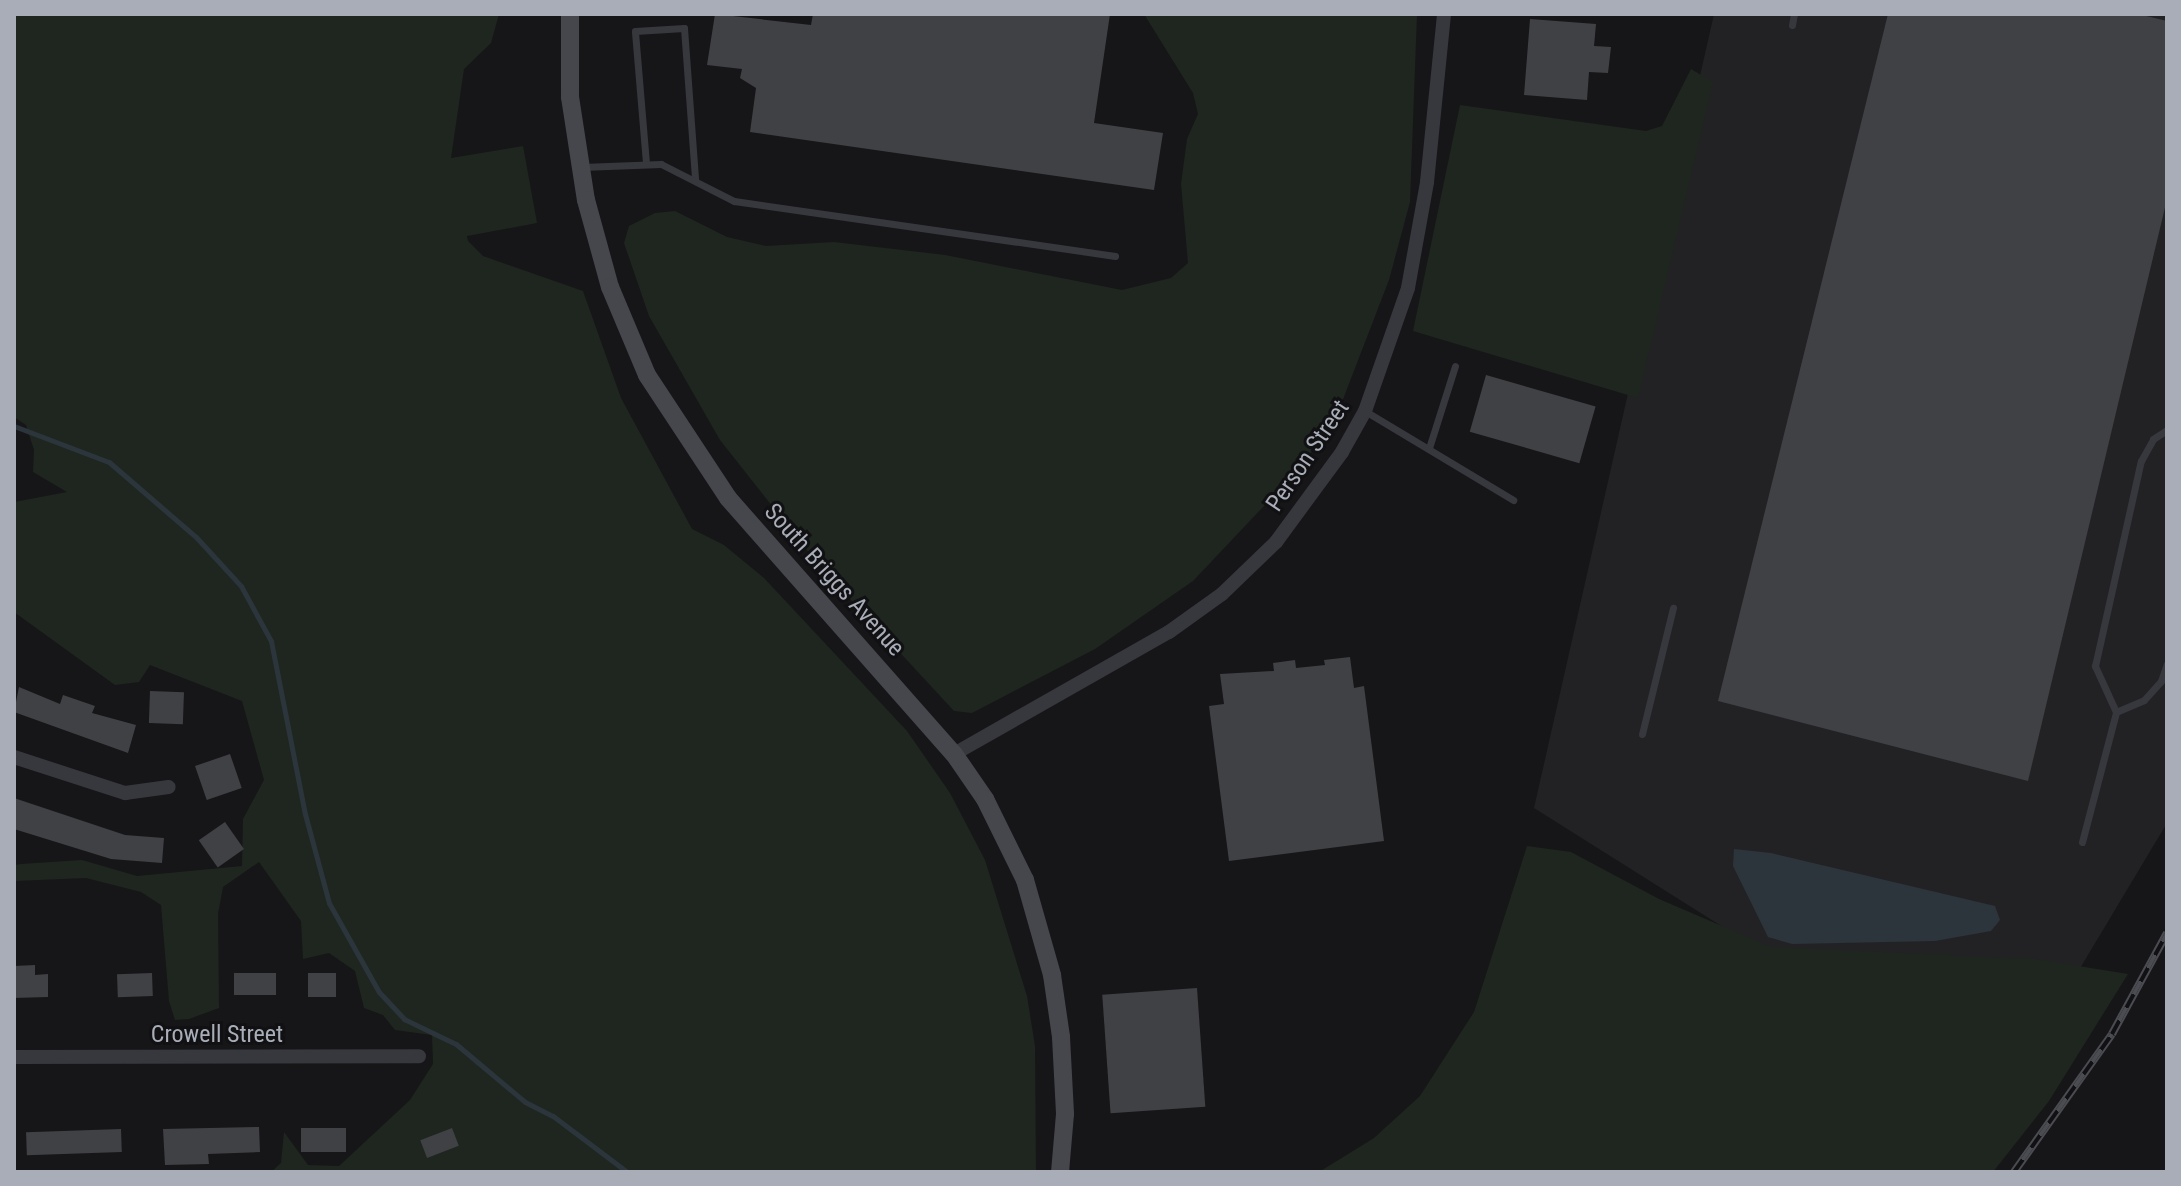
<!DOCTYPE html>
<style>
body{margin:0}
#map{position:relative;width:2181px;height:1186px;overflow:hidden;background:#161618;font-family:"Roboto Condensed",sans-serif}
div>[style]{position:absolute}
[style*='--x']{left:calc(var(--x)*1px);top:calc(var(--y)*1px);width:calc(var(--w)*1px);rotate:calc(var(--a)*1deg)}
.built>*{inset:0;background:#222225}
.green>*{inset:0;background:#1e261f}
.water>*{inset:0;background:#2c353c}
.stream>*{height:5px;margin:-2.5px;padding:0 2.5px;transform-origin:2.5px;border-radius:2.5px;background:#2c353c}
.building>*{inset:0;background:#404145;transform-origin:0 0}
.lane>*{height:7px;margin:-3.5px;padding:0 3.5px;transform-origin:3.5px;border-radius:3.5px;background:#37383d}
.street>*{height:14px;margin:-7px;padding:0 7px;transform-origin:7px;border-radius:7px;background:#37383d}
.secondary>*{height:18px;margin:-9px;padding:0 9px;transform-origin:9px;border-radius:9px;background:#45474d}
.rail>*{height:8px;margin-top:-4px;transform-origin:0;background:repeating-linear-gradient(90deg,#111113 0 15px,#4a4c52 0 30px);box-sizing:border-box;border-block:2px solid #4a4c52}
span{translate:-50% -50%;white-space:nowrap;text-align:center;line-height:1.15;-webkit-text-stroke:6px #111113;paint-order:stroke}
.street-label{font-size:24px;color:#a8adb8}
.frame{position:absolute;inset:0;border:16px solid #a8adb8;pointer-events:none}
</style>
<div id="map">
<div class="built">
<i style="clip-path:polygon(1714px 14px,2167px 14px,2167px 823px,2076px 975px,1769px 956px,1534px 808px)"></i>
</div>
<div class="green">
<i style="clip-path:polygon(14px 14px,499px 14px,491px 43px,464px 69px,451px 158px,523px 146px,537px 223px,467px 236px,468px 241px,483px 256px,583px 291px,621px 398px,692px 529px,724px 545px,764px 578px,907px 731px,950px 793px,985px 860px,1027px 996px,1035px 1046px,1036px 1172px,271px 1172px,281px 1163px,284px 1132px,308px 1165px,339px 1166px,410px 1100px,433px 1064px,432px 1035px,395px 1030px,383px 1015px,364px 1008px,355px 971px,329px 953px,303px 959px,301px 921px,259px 862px,223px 887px,218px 914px,219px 1008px,189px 1019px,175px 1020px,169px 1001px,161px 905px,141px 892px,86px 878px,14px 881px,14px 865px,21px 864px,82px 860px,137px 876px,242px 866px,243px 819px,264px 780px,242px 701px,150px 665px,139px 682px,115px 685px,14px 612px,14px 502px,67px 492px,33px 472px,34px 450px,26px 425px,14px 417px)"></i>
<i style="clip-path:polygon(1144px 14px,1417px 14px,1410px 202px,1389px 280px,1335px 420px,1298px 470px,1193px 581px,1095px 649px,972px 713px,954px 711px,817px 563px,720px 440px,649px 316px,624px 243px,629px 226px,655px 213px,675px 211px,727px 237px,766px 246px,834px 242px,945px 255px,1122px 290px,1171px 278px,1188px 263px,1181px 184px,1187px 139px,1198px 114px,1193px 93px)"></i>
<i style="clip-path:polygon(1691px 69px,1713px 82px,1638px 398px,1413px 331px,1460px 105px,1646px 131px,1662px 126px)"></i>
<i style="clip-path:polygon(1527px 846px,1571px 852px,1659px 899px,1771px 947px,2035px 959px,2128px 974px,2049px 1101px,1993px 1172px,1319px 1172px,1374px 1138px,1420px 1096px,1474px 1012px)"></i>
</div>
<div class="water">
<i style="clip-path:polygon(1734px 849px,1771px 853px,1995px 906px,2000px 920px,1991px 931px,1935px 941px,1792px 944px,1768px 937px,1733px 866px)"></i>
</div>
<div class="stream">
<i style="--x:14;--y:426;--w:102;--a:20.8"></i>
<i style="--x:109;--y:462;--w:115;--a:40.8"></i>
<i style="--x:196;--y:537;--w:67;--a:47.4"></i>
<i style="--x:241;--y:586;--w:63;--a:61.4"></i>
<i style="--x:271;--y:641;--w:176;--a:78.9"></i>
<i style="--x:305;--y:814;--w:92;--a:74.9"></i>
<i style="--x:329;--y:903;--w:102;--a:60.7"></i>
<i style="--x:379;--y:992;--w:37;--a:47"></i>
<i style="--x:404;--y:1019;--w:58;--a:25.7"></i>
<i style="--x:456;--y:1044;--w:90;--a:40"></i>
<i style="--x:525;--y:1102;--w:31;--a:27"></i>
<i style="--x:553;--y:1116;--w:93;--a:37.1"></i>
</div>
<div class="building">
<i style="clip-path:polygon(715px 14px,811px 25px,813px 14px,1110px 14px,1094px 123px,1163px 133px,1154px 190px,750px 132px,756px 88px,740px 78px,742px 69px,707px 65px)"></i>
<i style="clip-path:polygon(1888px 14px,2138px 14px,2167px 21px,2167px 199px,2028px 781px,1718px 701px)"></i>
<i style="clip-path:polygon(1530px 19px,1596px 24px,1594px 46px,1611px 47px,1608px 73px,1589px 72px,1587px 100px,1524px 95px)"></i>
<i style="left:1486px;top:375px;width:114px;height:59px;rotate:16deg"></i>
<i style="clip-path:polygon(1350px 657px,1354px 688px,1364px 686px,1384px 841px,1229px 861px,1209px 706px,1224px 704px,1220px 674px,1274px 671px,1273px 663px,1295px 660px,1296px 668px,1325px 665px,1324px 660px)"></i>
<i style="clip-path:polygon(19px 687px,60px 704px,63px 695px,95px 706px,92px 713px,136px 725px,128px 753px,14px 712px)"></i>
<i style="left:150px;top:691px;width:34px;height:32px;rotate:2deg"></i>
<i style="left:230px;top:754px;width:36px;height:37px;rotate:71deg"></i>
<i style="clip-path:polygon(14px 798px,125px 835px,164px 838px,162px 863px,111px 859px,14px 829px)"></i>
<i style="left:225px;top:822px;width:33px;height:32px;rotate:55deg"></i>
<i style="clip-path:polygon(35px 965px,35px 975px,48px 974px,48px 997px,14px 998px,14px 966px)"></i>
<i style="left:152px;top:973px;width:23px;height:35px;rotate:88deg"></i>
<i style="left:276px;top:973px;width:22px;height:42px;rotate:90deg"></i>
<i style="left:308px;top:973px;width:28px;height:24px"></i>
<i style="left:1197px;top:988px;width:119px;height:95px;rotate:86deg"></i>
<i style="clip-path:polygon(259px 1127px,260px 1152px,208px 1154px,209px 1164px,165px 1165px,163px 1129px)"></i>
<i style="left:346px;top:1128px;width:24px;height:45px;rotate:90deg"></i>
<i style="left:452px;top:1128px;width:19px;height:34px;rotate:69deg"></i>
<i style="left:121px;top:1129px;width:23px;height:95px;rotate:88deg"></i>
</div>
<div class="lane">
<i style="--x:1792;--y:25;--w:11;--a:-80"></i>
<i style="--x:646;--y:163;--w:132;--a:-94.8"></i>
<i style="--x:635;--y:31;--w:49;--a:-3.5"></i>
<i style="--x:684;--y:28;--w:151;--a:85.8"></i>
<i style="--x:582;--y:167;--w:79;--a:-2.2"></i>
<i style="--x:661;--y:164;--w:82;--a:26.9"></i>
<i style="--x:734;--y:201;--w:385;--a:8.2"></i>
<i style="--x:1365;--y:411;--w:173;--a:31"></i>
<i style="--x:1429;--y:448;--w:86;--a:-72.4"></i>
<i style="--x:2116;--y:712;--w:51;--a:-114.5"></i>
<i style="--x:2095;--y:666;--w:210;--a:-77.4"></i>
<i style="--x:2141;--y:461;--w:25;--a:-61"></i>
<i style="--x:2153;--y:439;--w:17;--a:-33"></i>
<i style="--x:1642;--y:734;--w:130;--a:-76.2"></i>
<i style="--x:2082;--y:842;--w:134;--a:-75.3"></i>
<i style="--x:2116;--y:712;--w:30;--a:-23"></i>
<i style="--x:2144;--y:700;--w:25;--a:-48"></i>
<i style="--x:2161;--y:681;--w:18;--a:-71"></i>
</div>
<div class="street">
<i style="--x:954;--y:754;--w:247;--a:-29.6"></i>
<i style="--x:1169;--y:632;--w:65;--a:-35.6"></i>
<i style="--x:1222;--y:594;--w:75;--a:-43.9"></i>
<i style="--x:1276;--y:542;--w:112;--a:-53.7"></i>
<i style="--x:1342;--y:452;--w:47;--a:-60.7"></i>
<i style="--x:1365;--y:411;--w:130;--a:-70.7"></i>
<i style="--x:1408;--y:288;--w:108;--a:-79.8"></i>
<i style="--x:1427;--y:182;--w:169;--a:-84.2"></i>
<i style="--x:14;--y:757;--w:117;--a:18"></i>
<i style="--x:125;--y:793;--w:44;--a:-7.8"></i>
<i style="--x:14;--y:1057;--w:405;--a:-0.1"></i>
</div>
<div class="secondary">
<i style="--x:570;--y:14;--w:83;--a:90"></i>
<i style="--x:570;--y:97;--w:104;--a:81.2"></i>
<i style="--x:586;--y:200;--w:90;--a:74.6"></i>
<i style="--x:610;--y:287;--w:95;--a:67.2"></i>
<i style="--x:647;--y:375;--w:147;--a:56.6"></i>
<i style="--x:728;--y:498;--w:341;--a:48.6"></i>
<i style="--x:954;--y:754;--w:55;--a:55.4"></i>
<i style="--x:985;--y:799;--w:90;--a:63.7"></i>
<i style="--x:1025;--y:880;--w:99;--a:74.1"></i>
<i style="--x:1052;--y:975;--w:63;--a:81.7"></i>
<i style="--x:1061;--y:1037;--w:77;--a:87"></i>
<i style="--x:1065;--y:1114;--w:58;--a:94.9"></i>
</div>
<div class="rail">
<i style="--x:2014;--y:1172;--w:169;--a:-54.6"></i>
<i style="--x:2112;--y:1034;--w:115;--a:-61.4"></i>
</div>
<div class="street-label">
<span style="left:1308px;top:456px;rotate:-56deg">Person Street</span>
<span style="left:834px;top:580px;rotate:48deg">South Briggs Avenue</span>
<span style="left:217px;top:1035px">Crowell Street</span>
</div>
<div class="frame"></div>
</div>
